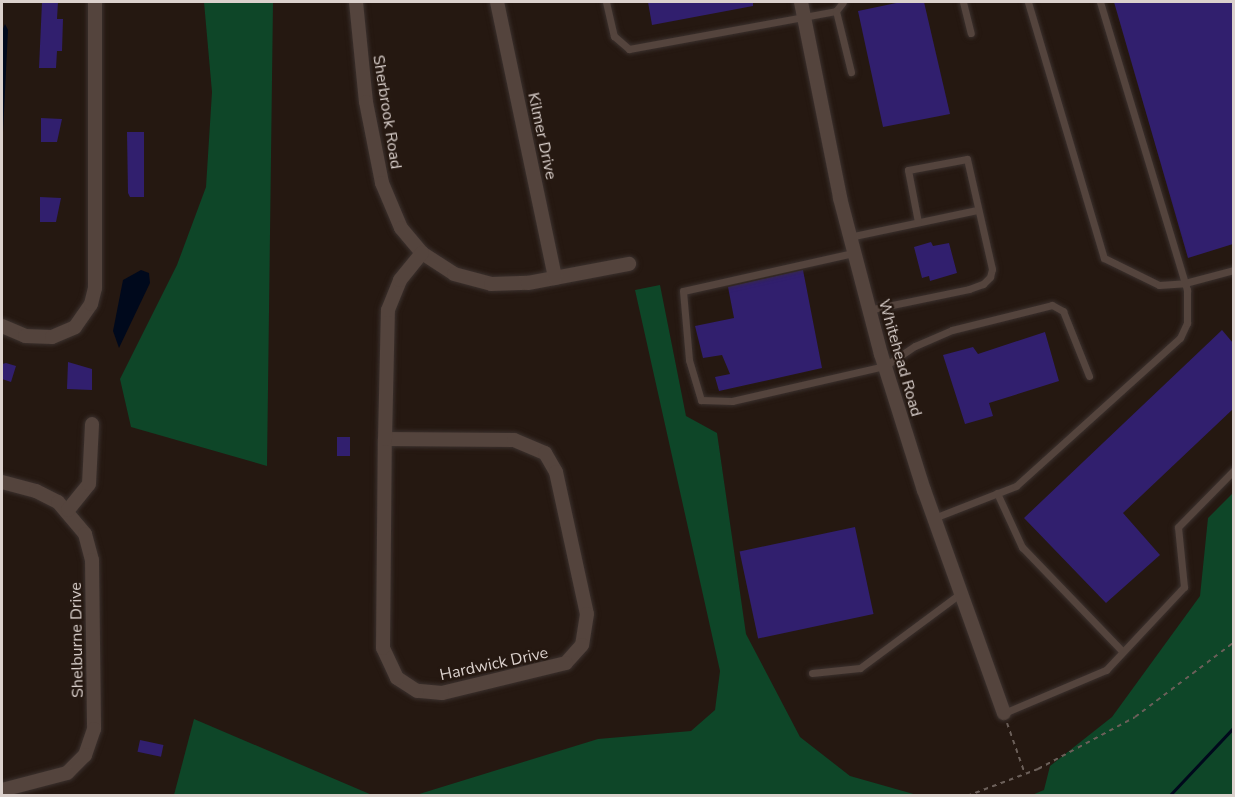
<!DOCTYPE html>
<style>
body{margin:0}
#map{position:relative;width:1235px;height:797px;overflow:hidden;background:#251811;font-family:"Nunito Sans",sans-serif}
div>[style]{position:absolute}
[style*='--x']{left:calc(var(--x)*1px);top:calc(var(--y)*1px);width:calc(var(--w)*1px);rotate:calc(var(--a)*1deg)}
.green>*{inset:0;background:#0e4628}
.water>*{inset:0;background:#00091c}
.stream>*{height:3px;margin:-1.5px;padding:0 1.5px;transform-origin:1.5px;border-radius:1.5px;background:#00091c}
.building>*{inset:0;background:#311f6e;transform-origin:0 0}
.path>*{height:2px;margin-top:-1px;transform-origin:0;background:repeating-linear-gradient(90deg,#6b5f59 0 4.5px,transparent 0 9px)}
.roads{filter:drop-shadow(0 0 2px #3b312e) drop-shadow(0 0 2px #3b312e)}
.service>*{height:7px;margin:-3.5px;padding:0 3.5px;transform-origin:3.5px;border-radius:3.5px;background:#54443d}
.minor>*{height:14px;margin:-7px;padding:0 7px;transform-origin:7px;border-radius:7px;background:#54443d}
span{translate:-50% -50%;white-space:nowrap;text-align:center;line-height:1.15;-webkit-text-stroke:4.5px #251811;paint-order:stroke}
.street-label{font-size:16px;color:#dbd1cd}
.frame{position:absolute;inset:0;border:3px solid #dbd1cd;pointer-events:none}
</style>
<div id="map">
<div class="green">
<i style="clip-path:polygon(204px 2px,273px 2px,267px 466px,131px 427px,120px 379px,177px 265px,206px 187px,212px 92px)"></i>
<i style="clip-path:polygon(660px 285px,686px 416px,717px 433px,746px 634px,800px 737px,850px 776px,917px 795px,416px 795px,598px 739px,691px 731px,715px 710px,720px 671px,635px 290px)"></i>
<i style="clip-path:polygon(1233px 493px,1233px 795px,1032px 795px,1044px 790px,1050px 766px,1112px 717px,1200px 596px,1208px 518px)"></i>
<i style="clip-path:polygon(194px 719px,372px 795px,174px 795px)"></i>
</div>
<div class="water">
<i style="clip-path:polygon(5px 24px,8px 30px,2px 153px,2px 31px)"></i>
<i style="clip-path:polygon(141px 270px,149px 273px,150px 283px,119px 348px,113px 331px,123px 280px)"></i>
</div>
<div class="stream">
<i style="--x:1169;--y:796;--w:95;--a:-46.7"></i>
</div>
<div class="building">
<i style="clip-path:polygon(42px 2px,58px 2px,57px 19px,63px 19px,62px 51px,57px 51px,56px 68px,39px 68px)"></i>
<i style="clip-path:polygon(648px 2px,753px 2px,753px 6px,652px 25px)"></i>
<i style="clip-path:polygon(901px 2px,924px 2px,950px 114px,883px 127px,858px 11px)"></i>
<i style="clip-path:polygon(1114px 2px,1233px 2px,1233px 244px,1188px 258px)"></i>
<i style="clip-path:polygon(41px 118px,62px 119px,57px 142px,41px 142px)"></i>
<i style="clip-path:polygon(127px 132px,144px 132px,144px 197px,130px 197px,128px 193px)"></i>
<i style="clip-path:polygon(40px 197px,61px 198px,56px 222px,40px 222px)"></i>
<i style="clip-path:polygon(931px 242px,933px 246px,949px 243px,957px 273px,930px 281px,929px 276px,922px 278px,914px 247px)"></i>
<i style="clip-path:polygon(803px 270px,822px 368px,719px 391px,715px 377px,730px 374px,722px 355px,703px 358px,695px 326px,734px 318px,728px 287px)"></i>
<i style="clip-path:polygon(1222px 330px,1233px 343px,1233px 409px,1123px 513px,1160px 555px,1106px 603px,1024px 518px)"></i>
<i style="clip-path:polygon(1045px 332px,1059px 381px,989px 403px,993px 416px,965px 424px,943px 355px,973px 347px,978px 354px)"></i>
<i style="clip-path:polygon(68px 362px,92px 369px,92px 390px,67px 389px)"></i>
<i style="clip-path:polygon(6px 363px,16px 366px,11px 382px,2px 379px,2px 364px)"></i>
<i style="left:337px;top:437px;width:13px;height:19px"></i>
<i style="left:855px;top:527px;width:89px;height:118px;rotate:78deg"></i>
<i style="left:140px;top:740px;width:24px;height:12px;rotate:12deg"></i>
</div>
<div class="path">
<i style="--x:1007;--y:723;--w:54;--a:70.6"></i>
<i style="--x:967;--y:796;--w:76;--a:-20.8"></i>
<i style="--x:1038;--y:769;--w:110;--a:-28.2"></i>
<i style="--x:1135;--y:717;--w:124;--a:-37.1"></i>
</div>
<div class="roads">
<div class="service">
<i style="--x:606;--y:2;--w:35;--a:77"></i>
<i style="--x:614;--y:36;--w:20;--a:41"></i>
<i style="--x:629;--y:49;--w:210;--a:-10.4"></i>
<i style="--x:836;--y:11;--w:11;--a:-52"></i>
<i style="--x:963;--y:2;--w:32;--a:76"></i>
<i style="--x:1028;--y:2;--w:267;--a:73.5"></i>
<i style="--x:1104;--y:258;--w:61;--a:26.1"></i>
<i style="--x:1159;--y:285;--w:26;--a:-4"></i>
<i style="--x:1185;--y:283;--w:51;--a:-14.9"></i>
<i style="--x:836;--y:11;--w:63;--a:76.2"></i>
<i style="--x:849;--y:237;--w:131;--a:-11.9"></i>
<i style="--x:853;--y:253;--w:174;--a:167.4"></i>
<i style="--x:683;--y:291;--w:69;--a:85"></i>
<i style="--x:689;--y:360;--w:42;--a:73.3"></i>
<i style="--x:701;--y:400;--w:31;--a:2"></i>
<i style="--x:732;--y:401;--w:157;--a:-12.9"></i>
<i style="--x:885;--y:366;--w:36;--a:-34"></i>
<i style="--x:915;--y:346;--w:40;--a:-23.4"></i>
<i style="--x:952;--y:330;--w:103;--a:-14"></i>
<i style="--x:1052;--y:305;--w:13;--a:29"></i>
<i style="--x:1063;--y:311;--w:70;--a:68.2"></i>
<i style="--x:868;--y:310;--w:103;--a:-11.7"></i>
<i style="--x:969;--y:289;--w:15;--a:-20"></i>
<i style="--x:983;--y:284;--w:10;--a:-45"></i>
<i style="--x:990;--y:277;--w:8;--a:-76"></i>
<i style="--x:992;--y:269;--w:113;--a:-102.8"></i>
<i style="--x:967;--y:159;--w:60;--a:169.4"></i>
<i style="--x:908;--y:170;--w:53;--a:79.1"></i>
<i style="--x:997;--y:493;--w:60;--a:65.2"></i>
<i style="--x:1022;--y:547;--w:144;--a:46.1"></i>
<i style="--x:934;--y:518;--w:88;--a:-21.3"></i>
<i style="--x:1016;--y:486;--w:221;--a:-42.1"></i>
<i style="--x:1180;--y:338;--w:17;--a:-65"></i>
<i style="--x:1187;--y:323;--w:33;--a:-90"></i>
<i style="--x:1187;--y:290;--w:301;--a:-106.8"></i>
<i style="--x:812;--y:673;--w:48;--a:-5.9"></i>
<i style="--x:860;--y:668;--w:126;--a:-36.6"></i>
<i style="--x:1004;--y:713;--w:111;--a:-22.9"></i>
<i style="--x:1106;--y:670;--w:114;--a:-46.8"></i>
<i style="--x:1184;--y:587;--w:60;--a:-95.7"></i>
<i style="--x:1178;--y:527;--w:80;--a:-45.5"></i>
</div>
<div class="minor">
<i style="--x:356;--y:2;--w:100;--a:84.3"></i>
<i style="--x:366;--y:102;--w:83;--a:78.8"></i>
<i style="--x:382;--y:183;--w:49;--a:67.1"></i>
<i style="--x:401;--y:228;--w:33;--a:50"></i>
<i style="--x:422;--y:253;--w:38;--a:33"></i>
<i style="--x:454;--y:274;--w:38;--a:15"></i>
<i style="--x:491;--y:284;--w:37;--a:-2"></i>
<i style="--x:528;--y:283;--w:103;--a:-10.7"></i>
<i style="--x:497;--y:2;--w:282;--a:78.1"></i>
<i style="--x:801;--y:2;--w:200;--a:78.7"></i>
<i style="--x:840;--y:198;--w:161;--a:75.3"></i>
<i style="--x:881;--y:354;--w:143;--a:72.5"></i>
<i style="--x:924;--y:490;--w:237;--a:70.3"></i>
<i style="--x:2;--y:326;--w:25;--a:23"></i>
<i style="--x:25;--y:336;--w:27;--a:2"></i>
<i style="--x:52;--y:337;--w:25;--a:-23"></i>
<i style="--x:75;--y:327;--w:28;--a:-55"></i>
<i style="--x:91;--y:304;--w:16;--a:-76"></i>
<i style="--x:95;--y:288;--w:286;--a:-90"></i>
<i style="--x:385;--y:439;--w:129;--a:0.4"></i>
<i style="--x:514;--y:440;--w:34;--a:23"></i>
<i style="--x:545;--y:453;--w:22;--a:60"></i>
<i style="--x:556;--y:472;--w:145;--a:77.7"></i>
<i style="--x:587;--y:614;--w:31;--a:99"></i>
<i style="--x:582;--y:645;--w:24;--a:132"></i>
<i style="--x:566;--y:663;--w:128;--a:166.4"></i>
<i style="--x:442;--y:693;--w:25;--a:-175"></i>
<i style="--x:417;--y:691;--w:24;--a:-147"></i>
<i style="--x:397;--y:678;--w:33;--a:-115"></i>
<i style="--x:383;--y:648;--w:209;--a:-89.5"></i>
<i style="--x:385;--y:439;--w:129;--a:-88.7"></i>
<i style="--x:388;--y:310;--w:32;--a:-68"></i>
<i style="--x:400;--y:280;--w:35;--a:-51"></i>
<i style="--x:2;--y:482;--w:35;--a:15"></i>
<i style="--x:36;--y:491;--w:25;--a:27"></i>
<i style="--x:58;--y:502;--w:42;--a:49.8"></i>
<i style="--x:85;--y:534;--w:27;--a:75"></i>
<i style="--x:92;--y:560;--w:169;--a:89.3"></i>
<i style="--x:94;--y:729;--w:28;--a:109"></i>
<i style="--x:85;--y:755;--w:25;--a:135"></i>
<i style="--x:67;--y:773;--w:67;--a:165.3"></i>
<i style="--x:68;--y:510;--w:33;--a:-51"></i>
<i style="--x:89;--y:484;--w:60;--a:-87.1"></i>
</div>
</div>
<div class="street-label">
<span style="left:387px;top:112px;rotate:81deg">Sherbrook Road</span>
<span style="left:542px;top:136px;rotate:78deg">Kilmer Drive</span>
<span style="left:900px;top:358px;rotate:74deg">Whitehead Road</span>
<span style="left:77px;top:640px;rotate:-91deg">Shelburne Drive</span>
<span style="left:494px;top:664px;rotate:-12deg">Hardwick Drive</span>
</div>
<div class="frame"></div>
</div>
